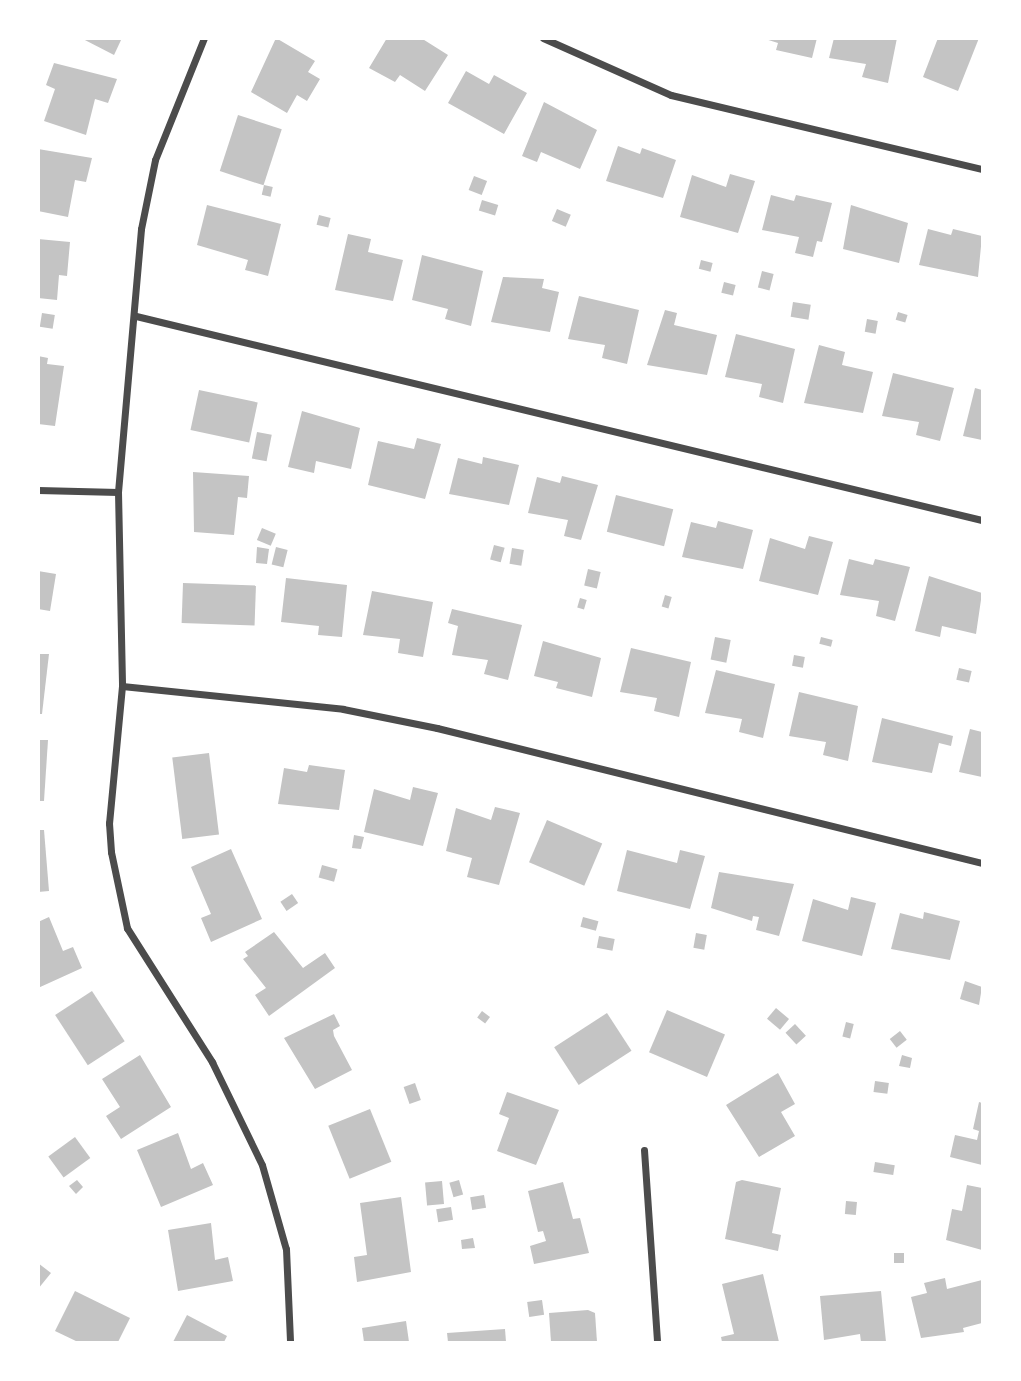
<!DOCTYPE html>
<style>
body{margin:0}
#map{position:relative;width:1021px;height:1381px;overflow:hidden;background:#fff;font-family:"Public Sans",sans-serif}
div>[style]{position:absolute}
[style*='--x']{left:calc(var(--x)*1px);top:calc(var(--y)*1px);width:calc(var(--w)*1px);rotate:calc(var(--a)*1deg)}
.building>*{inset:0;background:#c4c4c4;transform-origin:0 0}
.minor>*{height:7px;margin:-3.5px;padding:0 3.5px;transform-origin:3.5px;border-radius:3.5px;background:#4c4c4c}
span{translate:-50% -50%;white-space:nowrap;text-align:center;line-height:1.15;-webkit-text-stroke:5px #fff;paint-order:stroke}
.frame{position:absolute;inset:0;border:40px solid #fff;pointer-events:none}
</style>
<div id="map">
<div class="building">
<i style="clip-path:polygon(81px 38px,122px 38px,114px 55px)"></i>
<i style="clip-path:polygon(276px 38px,315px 61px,308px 72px,320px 79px,307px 101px,297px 95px,287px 113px,251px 92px)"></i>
<i style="clip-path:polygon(387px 38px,421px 38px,448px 55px,425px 91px,400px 75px,395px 82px,369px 68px)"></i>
<i style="clip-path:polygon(762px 38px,817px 38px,812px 58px,776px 50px,778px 43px)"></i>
<i style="clip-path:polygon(834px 38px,897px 38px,888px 83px,862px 77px,866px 64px,829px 58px)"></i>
<i style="clip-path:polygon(938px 38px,979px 38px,958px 91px,923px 77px)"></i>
<i style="clip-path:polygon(54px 63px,117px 79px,108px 103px,95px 99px,86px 135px,44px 121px,55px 89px,46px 85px)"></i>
<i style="clip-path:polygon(466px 71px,489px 84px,494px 75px,527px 93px,504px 134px,448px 103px)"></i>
<i style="clip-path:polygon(544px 102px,597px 130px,580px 169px,541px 152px,537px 162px,522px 156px)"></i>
<i style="left:238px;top:115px;width:46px;height:59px;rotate:18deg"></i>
<i style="clip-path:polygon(618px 146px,640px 154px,642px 148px,676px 160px,663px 198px,606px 181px)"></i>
<i style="clip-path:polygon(38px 149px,92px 158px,86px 182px,75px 180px,68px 217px,38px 211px)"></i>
<i style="clip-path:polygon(730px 174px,755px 181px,738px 233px,680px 217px,692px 175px,726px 187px)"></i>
<i style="left:474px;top:176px;width:14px;height:15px;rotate:21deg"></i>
<i style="left:264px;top:185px;width:9px;height:10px;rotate:13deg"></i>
<i style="clip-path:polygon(771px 195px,794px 201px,796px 195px,832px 203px,822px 242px,817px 241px,813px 257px,795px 253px,799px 237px,762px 230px)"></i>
<i style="left:482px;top:200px;width:17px;height:11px;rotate:17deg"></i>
<i style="clip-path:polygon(207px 205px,281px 224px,268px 276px,245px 270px,248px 260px,197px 245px)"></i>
<i style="clip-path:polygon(851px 205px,908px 223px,899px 263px,843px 249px)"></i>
<i style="left:557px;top:209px;width:15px;height:13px;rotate:23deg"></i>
<i style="left:319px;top:215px;width:12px;height:10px;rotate:14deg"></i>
<i style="clip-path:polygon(928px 229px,951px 235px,953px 229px,982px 236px,978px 277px,919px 265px)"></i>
<i style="clip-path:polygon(348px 234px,371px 239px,368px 252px,403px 260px,393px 301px,335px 290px)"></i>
<i style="clip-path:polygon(38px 239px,70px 242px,67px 276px,59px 275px,57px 300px,38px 298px)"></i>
<i style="clip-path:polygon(422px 255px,483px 271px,471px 326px,445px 319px,448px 309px,412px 300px)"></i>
<i style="left:701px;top:260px;width:12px;height:9px;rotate:14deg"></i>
<i style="left:762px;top:271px;width:12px;height:17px;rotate:14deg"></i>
<i style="clip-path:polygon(503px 277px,544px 279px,542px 288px,559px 292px,550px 332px,491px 322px)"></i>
<i style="left:724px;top:282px;width:12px;height:11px;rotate:14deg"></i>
<i style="clip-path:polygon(579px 296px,639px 310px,627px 364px,602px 358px,605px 345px,568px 339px)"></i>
<i style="left:793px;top:302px;width:18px;height:15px;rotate:9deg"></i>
<i style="clip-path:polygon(665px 310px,677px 313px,674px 325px,717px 335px,707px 375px,647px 365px)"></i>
<i style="left:898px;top:312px;width:10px;height:8px;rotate:17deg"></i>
<i style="left:42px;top:313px;width:13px;height:14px;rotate:9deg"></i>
<i style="left:867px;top:319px;width:11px;height:13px;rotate:10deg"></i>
<i style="clip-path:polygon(736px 334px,795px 349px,783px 403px,759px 397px,762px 384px,725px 377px)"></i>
<i style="clip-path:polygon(819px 345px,845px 352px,842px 365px,873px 372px,863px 413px,804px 403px)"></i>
<i style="clip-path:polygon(38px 356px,48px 358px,47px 364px,64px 366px,55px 426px,38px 424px)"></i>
<i style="clip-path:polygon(893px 373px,954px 388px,940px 441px,916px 435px,919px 422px,882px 416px)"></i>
<i style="clip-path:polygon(975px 388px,982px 390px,982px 440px,963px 436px)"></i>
<i style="left:199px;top:390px;width:60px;height:41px;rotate:12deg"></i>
<i style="clip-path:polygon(302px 411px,360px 428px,351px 469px,316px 461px,314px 473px,288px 467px)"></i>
<i style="left:257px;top:432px;width:15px;height:27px;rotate:11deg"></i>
<i style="clip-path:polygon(417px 438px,441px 444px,425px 499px,368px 485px,378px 441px,414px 449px)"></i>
<i style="clip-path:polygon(483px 457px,519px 465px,509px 505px,449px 494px,458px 458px,482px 464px)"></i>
<i style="clip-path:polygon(193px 472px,249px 476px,247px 498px,238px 497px,234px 535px,194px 532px)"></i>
<i style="clip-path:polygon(562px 476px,598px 485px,581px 540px,564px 536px,568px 520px,528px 513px,537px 477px,560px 483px)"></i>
<i style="left:616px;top:495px;width:59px;height:38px;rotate:14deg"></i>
<i style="clip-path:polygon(718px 521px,753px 530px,743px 569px,682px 557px,691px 522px,716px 528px)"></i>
<i style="left:262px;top:528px;width:15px;height:13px;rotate:23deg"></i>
<i style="clip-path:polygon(809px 536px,833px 542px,818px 595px,759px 581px,770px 538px,805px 549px)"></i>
<i style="left:494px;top:545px;width:11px;height:15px;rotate:15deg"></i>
<i style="clip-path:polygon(257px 547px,269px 549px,267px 564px,256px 563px)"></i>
<i style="left:276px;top:547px;width:12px;height:18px;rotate:14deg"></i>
<i style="left:512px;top:548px;width:12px;height:16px;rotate:9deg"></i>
<i style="clip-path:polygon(849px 559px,873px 565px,875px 559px,910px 567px,895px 621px,876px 616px,879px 601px,840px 595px)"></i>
<i style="left:588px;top:569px;width:13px;height:17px;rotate:13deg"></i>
<i style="clip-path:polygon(38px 571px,56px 574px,50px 611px,38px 609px)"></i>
<i style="clip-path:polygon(929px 576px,982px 593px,976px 634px,942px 626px,940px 637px,915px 631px)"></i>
<i style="clip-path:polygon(286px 578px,347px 585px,342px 637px,318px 635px,319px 626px,281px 622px)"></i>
<i style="left:183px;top:583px;width:73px;height:40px;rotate:2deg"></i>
<i style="clip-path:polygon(372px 591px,433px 602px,423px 657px,398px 653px,400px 639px,363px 635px)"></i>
<i style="left:665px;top:595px;width:7px;height:12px;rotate:16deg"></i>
<i style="left:580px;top:598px;width:7px;height:10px;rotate:16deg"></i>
<i style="clip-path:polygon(452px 609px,522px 625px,508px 680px,484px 674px,488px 660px,452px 655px,458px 626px,448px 623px)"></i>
<i style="left:715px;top:637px;width:16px;height:23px;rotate:11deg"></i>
<i style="left:821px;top:637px;width:12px;height:7px;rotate:14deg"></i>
<i style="clip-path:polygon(543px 641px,601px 658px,592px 697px,556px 688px,558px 682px,534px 676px)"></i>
<i style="clip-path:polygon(631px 648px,691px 662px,679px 717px,654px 711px,657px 698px,620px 692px)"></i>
<i style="clip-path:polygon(39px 654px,49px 654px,42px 714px,38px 714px)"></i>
<i style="left:794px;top:655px;width:11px;height:11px;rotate:10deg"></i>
<i style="left:959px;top:668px;width:13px;height:12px;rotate:13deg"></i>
<i style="clip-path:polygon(716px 670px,775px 684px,763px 738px,739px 732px,742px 719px,705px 713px)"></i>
<i style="clip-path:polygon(799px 692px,858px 706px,848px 761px,823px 755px,826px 742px,789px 736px)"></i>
<i style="clip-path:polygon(882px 718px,953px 736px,951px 746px,939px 743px,932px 773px,872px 762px)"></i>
<i style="clip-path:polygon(970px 729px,982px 732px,982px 777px,959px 772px)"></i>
<i style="clip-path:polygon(38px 740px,48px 740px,44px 801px,38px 801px)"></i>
<i style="left:209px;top:753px;width:82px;height:37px;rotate:83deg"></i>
<i style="clip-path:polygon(309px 765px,345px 770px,339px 810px,278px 804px,284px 768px,307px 772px)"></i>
<i style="clip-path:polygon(413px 787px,438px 793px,423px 846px,364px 832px,374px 789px,410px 800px)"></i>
<i style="clip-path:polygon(495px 807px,520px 813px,499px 885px,467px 877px,472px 858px,446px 851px,456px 808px,491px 820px)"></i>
<i style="left:547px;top:820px;width:60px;height:46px;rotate:23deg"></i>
<i style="clip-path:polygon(38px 830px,44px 830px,49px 891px,38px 892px)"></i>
<i style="clip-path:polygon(354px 835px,364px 837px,361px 849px,352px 848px)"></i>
<i style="clip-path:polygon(231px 849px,262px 919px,211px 942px,201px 918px,211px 914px,191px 867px)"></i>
<i style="clip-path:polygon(627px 850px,677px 863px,680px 850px,705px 856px,690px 909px,617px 891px)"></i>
<i style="left:322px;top:865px;width:16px;height:13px;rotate:15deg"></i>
<i style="clip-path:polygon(719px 872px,794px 884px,779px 936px,756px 930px,759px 917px,753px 916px,752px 921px,711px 908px)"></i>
<i style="left:292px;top:894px;width:11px;height:14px;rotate:56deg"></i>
<i style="clip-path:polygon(851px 897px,876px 903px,862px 956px,802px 941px,813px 899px,848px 910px)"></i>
<i style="clip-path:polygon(924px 912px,960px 921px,950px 960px,891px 949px,900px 913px,923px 919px)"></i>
<i style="clip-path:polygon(49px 917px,63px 951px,73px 947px,82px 968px,38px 988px,38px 922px)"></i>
<i style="left:583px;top:917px;width:16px;height:10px;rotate:15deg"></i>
<i style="clip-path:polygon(274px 932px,303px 968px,325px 953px,335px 968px,269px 1016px,255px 995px,266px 988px,243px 959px,248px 956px,245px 952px)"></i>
<i style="left:696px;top:933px;width:11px;height:15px;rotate:10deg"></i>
<i style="left:599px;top:936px;width:16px;height:12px;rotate:11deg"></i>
<i style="clip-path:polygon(965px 981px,982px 987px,979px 1005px,960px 999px)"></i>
<i style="left:92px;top:991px;width:60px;height:44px;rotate:57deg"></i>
<i style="left:776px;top:1008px;width:17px;height:14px;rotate:40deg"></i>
<i style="left:667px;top:1010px;width:63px;height:46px;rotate:23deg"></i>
<i style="left:482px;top:1011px;width:10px;height:8px;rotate:37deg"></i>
<i style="left:607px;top:1013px;width:45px;height:63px;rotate:57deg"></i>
<i style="clip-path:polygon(334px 1014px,340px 1026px,333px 1030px,334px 1036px,352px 1070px,315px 1089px,284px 1038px)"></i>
<i style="left:846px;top:1022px;width:8px;height:15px;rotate:14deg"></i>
<i style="left:795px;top:1024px;width:16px;height:13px;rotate:47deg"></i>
<i style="left:900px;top:1031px;width:11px;height:13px;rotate:52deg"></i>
<i style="clip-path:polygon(140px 1055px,171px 1107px,121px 1139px,106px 1116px,120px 1107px,102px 1079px)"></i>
<i style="clip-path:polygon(902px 1055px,912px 1058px,910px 1068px,899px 1066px)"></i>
<i style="clip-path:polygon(778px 1073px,795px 1104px,781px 1112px,795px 1136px,759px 1157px,726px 1105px)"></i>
<i style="left:875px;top:1081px;width:14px;height:11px;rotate:8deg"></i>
<i style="left:415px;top:1083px;width:18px;height:12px;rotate:71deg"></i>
<i style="clip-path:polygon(507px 1092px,559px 1110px,536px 1165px,497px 1151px,509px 1118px,499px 1114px)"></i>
<i style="clip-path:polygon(979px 1102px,982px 1103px,982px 1165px,950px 1157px,955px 1135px,977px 1140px,979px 1131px,973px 1129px)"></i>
<i style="left:370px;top:1109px;width:57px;height:45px;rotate:68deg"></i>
<i style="clip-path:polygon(178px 1133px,191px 1169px,203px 1163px,213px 1185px,161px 1207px,137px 1150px)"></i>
<i style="left:75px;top:1137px;width:26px;height:33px;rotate:54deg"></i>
<i style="left:875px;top:1162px;width:20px;height:10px;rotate:9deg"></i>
<i style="clip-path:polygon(77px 1180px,83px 1187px,76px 1194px,69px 1186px)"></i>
<i style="left:459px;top:1180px;width:15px;height:10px;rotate:74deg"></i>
<i style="clip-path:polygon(742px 1180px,781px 1188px,772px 1233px,781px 1235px,778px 1251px,725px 1239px,736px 1182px)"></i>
<i style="left:442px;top:1181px;width:23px;height:17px;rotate:85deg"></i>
<i style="clip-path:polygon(563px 1182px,573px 1219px,580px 1218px,589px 1253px,534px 1264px,530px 1246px,546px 1241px,543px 1231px,538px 1232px,528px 1191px)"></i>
<i style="clip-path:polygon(967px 1185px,982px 1188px,982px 1250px,946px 1240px,952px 1209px,962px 1211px)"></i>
<i style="left:484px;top:1195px;width:13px;height:14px;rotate:81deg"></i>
<i style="clip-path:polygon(401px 1197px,411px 1272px,357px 1282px,354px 1257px,367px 1255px,360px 1203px)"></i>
<i style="left:846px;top:1201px;width:11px;height:13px;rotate:5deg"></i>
<i style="left:451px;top:1207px;width:13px;height:15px;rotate:81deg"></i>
<i style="clip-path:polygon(211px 1223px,215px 1260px,228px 1257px,233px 1281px,178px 1291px,168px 1230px)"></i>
<i style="clip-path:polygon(473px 1238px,475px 1248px,462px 1249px,461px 1240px)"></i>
<i style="left:894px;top:1253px;width:10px;height:10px"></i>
<i style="clip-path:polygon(38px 1263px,51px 1273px,38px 1289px)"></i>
<i style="clip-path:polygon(763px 1274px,779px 1342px,722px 1342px,721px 1337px,734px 1334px,722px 1284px)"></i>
<i style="clip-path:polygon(945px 1278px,947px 1289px,982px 1280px,982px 1323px,963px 1328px,964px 1332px,921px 1338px,911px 1297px,927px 1293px,924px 1283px)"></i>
<i style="clip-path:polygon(75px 1291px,130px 1318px,118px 1342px,78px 1342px,55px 1331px)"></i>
<i style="clip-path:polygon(881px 1291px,886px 1342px,861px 1342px,860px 1334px,824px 1340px,820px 1296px)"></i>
<i style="left:542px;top:1300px;width:15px;height:15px;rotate:82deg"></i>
<i style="clip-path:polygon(588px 1310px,595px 1313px,597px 1342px,551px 1342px,549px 1313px)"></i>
<i style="clip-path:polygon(187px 1315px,227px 1336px,224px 1342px,173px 1342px)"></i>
<i style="clip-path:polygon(406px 1321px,409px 1342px,364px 1342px,362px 1328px)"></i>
<i style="clip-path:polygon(505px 1329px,506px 1342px,448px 1342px,447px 1333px)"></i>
</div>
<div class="minor">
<i style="--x:204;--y:38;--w:131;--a:111.9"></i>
<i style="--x:155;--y:160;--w:70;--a:101.5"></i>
<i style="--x:141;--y:229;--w:264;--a:95"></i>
<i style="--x:118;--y:492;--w:194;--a:88.8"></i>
<i style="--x:122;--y:686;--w:138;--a:95.4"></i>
<i style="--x:109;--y:823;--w:29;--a:86"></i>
<i style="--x:111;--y:852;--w:78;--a:78.1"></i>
<i style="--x:127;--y:928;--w:159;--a:57.6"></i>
<i style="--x:212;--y:1062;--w:114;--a:64.1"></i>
<i style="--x:262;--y:1165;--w:87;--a:74.1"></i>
<i style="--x:286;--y:1249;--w:93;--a:87.5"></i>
<i style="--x:543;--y:38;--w:140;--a:24"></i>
<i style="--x:671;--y:95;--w:320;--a:13.4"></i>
<i style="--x:136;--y:316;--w:870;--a:13.56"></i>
<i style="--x:38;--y:490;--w:80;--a:1.4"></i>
<i style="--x:122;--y:686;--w:222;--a:5.9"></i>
<i style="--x:343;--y:709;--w:96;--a:11.4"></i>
<i style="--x:437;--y:728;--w:561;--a:13.91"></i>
<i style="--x:644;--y:1150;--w:192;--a:86.1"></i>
</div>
<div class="frame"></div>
</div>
